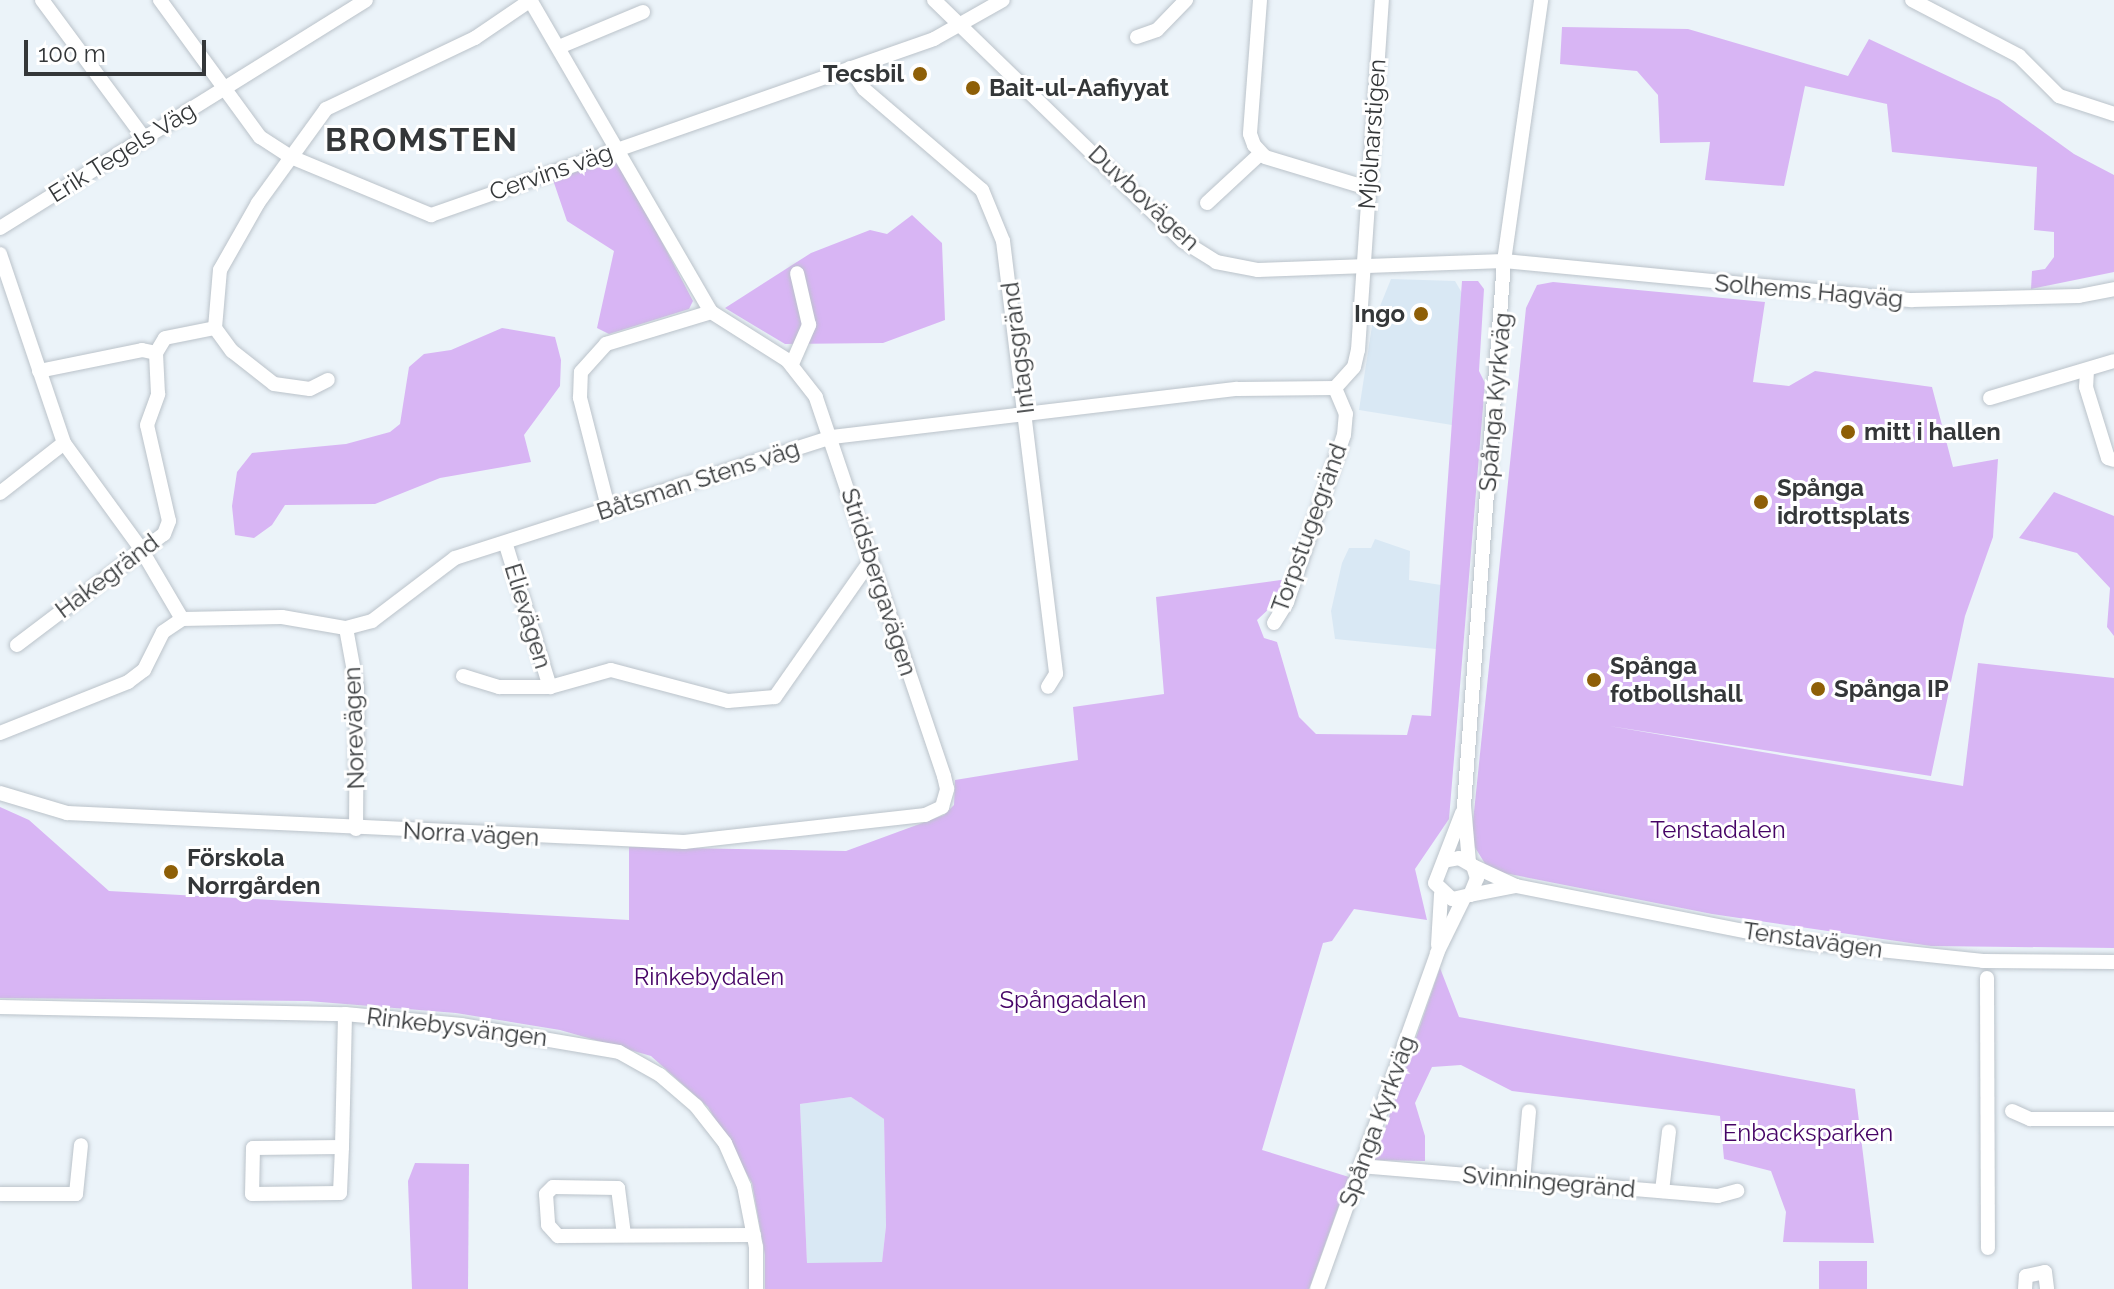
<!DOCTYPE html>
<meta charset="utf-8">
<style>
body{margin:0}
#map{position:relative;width:2114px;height:1289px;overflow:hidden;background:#ebf3f9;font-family:Raleway,sans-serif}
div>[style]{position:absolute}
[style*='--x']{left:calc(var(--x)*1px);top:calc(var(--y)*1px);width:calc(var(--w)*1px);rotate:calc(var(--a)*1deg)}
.built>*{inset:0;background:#d9e8f4}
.green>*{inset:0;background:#d8b5f4;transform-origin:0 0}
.roads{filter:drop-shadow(0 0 2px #bbc3ca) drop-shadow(0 0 2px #bbc3ca)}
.minor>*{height:14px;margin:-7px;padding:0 7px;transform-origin:7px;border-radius:7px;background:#fff}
.dots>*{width:22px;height:22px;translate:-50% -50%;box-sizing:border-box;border:4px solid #fff;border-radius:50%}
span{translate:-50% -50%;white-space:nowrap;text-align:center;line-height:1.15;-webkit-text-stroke:6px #fff;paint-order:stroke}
.poi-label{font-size:24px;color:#343739;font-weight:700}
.right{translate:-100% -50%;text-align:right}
.left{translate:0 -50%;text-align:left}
.street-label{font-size:24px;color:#343739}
.park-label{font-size:24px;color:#460466}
.district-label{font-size:32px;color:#343739;font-weight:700;letter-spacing:2px}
.scale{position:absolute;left:24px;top:40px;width:182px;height:36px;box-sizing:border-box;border:4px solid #343739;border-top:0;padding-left:10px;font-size:24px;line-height:28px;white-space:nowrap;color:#343739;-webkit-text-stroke:6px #fff;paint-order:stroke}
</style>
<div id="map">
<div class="built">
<i style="clip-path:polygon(1391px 279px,1455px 281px,1462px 293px,1452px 425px,1359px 410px,1372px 326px)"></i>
<i style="clip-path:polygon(1375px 539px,1410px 551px,1409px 580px,1441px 585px,1436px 649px,1335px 639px,1331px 611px,1342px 563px,1349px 548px,1371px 548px)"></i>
<i style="clip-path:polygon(851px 1097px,884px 1119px,886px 1226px,882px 1262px,807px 1264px,800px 1104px)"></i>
</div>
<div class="green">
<i style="clip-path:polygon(1562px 27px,1688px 29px,1848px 76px,1869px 39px,1999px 100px,2074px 154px,2114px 175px,2114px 272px,2031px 289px,2032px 271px,2045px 269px,2054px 257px,2054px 232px,2034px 230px,2037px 167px,1892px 152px,1887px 104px,1805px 86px,1784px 186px,1705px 180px,1710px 142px,1660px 143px,1658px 95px,1637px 71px,1560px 64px)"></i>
<i style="clip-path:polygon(611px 160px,622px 166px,693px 301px,689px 309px,609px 334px,597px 328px,614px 251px,567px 221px,553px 180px)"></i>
<i style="clip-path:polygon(912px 215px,942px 243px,945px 320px,883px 343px,785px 344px,725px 308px,811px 253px,870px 230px,887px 234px)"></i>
<i style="clip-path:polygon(evenodd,1462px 281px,1478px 281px,1484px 289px,1479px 371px,1485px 383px,1449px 819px,1415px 869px,1427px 920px,1354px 909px,1332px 941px,1323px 943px,1262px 1150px,1349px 1177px,1309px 1289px,765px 1289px,765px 1255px,752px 1183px,708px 1107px,651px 1056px,560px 1030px,456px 1013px,308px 1001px,0 998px,0 807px,29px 820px,109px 891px,629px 920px,629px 847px,846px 851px,944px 815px,954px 805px,955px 780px,1078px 760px,1073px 707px,1164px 694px,1156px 597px,1288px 579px,1284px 595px,1257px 620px,1264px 638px,1277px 642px,1299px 717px,1316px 734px,1407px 735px,1412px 715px,1431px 716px,1462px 281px,851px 1097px,884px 1119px,886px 1226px,882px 1262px,807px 1263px,800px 1104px,851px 1097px)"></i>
<i style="clip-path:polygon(1553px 282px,1765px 302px,1753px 382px,1789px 386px,1815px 371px,1932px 387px,1953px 467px,1998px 459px,1993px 537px,1965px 616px,1931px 776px,1609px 726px,1963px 786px,1978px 663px,2114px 678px,2114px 948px,1931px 946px,1712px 914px,1489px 870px,1471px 841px,1526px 308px,1537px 285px)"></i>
<i style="clip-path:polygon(502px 328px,555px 337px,561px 360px,560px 386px,524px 435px,531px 462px,440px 478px,375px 504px,285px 505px,272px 525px,254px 538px,235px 535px,232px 506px,237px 472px,252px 453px,346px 444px,390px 432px,400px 424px,409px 367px,424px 354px,451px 350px)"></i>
<i style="clip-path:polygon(2054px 492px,2114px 516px,2114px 636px,2107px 627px,2110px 588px,2077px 553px,2019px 538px)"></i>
<i style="clip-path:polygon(1440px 968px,1459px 1017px,1855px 1089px,1874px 1243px,1783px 1242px,1786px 1212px,1771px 1171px,1724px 1159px,1720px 1116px,1512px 1091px,1461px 1065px,1432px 1067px,1415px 1103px,1425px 1136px,1425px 1161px,1374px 1160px)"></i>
<i style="clip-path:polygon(415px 1163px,469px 1164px,468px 1289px,412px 1289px,408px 1181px)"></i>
<i style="left:1867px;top:1261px;width:28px;height:48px;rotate:90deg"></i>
</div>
<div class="roads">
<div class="minor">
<i style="--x:42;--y:0;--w:173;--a:53.5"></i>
<i style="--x:160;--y:0;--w:170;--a:53.9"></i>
<i style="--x:260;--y:137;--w:37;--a:33"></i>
<i style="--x:291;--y:157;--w:152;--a:22.5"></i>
<i style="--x:431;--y:215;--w:533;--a:-19.28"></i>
<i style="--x:934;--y:39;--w:79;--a:-29.5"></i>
<i style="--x:934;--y:0;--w:347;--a:44.1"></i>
<i style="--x:1183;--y:241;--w:39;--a:32"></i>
<i style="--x:1216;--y:262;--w:43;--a:10.8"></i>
<i style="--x:1258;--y:270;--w:246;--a:-2.1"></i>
<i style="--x:1504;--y:261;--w:410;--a:5.5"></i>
<i style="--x:1912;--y:300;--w:167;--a:-1.4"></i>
<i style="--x:2079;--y:296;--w:36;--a:-11"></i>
<i style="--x:1260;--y:0;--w:134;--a:94.3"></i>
<i style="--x:1250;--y:134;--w:12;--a:70"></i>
<i style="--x:1254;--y:145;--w:16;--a:47"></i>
<i style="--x:1265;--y:157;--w:108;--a:16.8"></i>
<i style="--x:1912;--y:0;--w:121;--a:27.6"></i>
<i style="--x:2019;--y:56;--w:57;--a:45"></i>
<i style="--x:2059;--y:96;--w:58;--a:18.1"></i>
<i style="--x:1137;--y:37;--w:21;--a:-19"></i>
<i style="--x:1157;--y:30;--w:42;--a:-46"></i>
<i style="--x:559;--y:47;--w:91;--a:-22.6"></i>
<i style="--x:850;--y:68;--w:25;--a:56"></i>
<i style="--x:864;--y:89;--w:155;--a:40.6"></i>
<i style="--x:982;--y:190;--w:55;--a:67.6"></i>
<i style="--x:1003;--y:241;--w:436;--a:83"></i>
<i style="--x:1056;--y:674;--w:15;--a:122"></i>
<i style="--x:1207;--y:203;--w:72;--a:-42.8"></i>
<i style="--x:0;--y:228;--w:431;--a:-31.9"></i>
<i style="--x:0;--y:254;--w:200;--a:71.3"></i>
<i style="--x:64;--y:443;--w:131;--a:54"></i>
<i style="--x:141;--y:549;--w:81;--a:59.6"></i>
<i style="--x:215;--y:328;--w:58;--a:-85.1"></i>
<i style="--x:220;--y:270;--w:77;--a:-60.4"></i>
<i style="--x:258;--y:203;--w:116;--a:-54.1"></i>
<i style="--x:326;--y:109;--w:165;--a:-25.5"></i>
<i style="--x:475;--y:38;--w:68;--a:-34.2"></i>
<i style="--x:792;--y:364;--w:43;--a:-66.4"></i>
<i style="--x:809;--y:325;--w:53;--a:-103"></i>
<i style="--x:2087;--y:370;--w:17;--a:93"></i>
<i style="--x:2086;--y:387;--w:74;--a:72.8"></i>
<i style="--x:2108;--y:458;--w:6;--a:18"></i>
<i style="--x:39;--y:371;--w:105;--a:-11.5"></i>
<i style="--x:142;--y:350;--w:14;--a:12"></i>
<i style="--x:156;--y:353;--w:17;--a:-59"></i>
<i style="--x:165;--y:338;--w:51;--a:-11.3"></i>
<i style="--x:215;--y:328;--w:29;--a:54"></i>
<i style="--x:232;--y:351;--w:53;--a:38.2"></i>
<i style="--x:274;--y:384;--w:36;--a:8"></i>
<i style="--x:310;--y:389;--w:20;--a:-27"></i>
<i style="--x:1990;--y:398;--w:129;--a:-16.6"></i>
<i style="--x:0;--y:493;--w:81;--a:-38"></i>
<i style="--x:608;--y:507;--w:113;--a:-104.4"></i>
<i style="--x:580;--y:398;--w:26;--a:-88"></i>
<i style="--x:581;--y:372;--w:38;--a:-48"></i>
<i style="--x:606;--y:344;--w:110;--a:-16.9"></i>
<i style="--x:506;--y:545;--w:149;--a:72.8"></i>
<i style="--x:1274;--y:623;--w:25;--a:-58"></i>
<i style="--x:1287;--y:602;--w:176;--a:-71.2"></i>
<i style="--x:1344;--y:435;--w:21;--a:-85"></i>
<i style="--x:1346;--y:414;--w:28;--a:-113"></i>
<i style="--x:346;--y:628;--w:61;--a:79.6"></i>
<i style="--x:357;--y:688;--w:141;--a:90.4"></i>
<i style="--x:17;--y:645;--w:184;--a:-37.1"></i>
<i style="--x:164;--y:534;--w:14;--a:-69"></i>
<i style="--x:169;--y:521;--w:98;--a:-102.9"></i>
<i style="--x:147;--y:425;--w:33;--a:-70"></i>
<i style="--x:158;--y:394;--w:41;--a:-92.8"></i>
<i style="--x:463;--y:676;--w:38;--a:17"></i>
<i style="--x:499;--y:687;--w:51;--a:0"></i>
<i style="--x:550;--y:687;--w:63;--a:-15.6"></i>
<i style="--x:611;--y:670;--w:121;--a:14.8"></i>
<i style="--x:728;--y:701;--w:47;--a:-4.9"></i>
<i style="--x:775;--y:697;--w:167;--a:-55"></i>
<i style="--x:0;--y:733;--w:138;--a:-21.7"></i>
<i style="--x:128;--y:682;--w:20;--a:-37"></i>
<i style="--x:144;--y:670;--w:42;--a:-63.4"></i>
<i style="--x:163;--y:632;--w:23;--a:-34"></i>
<i style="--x:182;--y:619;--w:100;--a:-1.1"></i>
<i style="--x:282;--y:617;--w:65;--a:9.8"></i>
<i style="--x:346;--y:628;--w:27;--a:-15"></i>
<i style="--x:372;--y:621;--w:104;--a:-37.2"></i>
<i style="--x:455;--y:558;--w:396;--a:-17.8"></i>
<i style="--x:832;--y:437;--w:408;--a:-6.8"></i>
<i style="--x:1237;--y:389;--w:98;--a:-0.6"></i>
<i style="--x:1335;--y:388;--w:28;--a:-48"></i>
<i style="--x:1354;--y:367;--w:17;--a:-77"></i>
<i style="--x:1358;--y:350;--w:351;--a:-86.1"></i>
<i style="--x:0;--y:793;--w:70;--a:16.6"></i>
<i style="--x:67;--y:813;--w:618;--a:2.69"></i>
<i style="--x:684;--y:842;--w:243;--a:-6.4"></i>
<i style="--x:925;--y:815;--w:19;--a:-25"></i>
<i style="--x:942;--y:807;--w:19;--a:-74"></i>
<i style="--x:947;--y:789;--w:13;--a:-103"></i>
<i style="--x:944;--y:776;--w:400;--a:-108.7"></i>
<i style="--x:816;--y:397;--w:47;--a:-128.1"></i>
<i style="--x:787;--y:360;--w:90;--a:-147.7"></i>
<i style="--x:711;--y:312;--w:361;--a:-120.1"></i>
<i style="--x:1444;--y:861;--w:15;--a:-11"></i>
<i style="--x:1459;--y:858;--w:16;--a:30"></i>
<i style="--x:1473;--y:866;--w:13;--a:72"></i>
<i style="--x:1477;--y:878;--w:18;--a:112"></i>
<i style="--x:1470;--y:895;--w:18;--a:167"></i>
<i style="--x:1452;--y:899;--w:23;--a:-137"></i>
<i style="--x:1435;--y:883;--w:75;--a:-68.9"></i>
<i style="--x:1469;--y:862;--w:56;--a:-95.1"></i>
<i style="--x:1464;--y:806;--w:546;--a:-85.8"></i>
<i style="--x:1504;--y:261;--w:264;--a:-81.9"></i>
<i style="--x:1473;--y:866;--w:47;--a:24.9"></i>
<i style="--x:1516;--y:886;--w:283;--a:11.2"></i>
<i style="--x:1794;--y:941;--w:190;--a:6"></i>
<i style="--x:1983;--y:961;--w:131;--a:0.4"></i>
<i style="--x:1470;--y:895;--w:47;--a:-11.1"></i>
<i style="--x:1438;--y:945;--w:51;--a:-86.6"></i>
<i style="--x:1987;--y:978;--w:270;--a:89.8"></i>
<i style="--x:0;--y:1007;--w:345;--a:1.2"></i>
<i style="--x:345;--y:1014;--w:117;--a:5.4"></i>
<i style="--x:461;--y:1025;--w:160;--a:9.7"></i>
<i style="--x:619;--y:1052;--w:47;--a:29.3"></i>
<i style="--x:660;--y:1075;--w:48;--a:40.7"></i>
<i style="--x:696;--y:1106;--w:47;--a:51.9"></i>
<i style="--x:725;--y:1143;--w:47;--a:66.2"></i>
<i style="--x:744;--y:1186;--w:62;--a:78.9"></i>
<i style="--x:756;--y:1247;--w:42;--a:90"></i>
<i style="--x:2012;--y:1111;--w:20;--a:24"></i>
<i style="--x:2030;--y:1119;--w:84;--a:0"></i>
<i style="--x:342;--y:1147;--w:89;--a:179.4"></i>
<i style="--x:253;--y:1148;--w:46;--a:91.2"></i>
<i style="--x:252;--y:1194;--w:88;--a:-0.7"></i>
<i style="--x:340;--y:1193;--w:46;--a:-87.5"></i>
<i style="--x:342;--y:1147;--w:133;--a:-88.7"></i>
<i style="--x:1360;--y:1166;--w:359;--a:4.8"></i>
<i style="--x:1718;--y:1196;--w:20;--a:-15"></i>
<i style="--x:1523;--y:1180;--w:69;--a:-85"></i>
<i style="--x:1662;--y:1191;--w:60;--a:-83.3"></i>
<i style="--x:0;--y:1194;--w:76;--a:0"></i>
<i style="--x:76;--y:1194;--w:49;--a:-84.2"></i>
<i style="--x:624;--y:1235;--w:47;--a:-97.3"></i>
<i style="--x:618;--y:1188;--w:65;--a:-179.1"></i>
<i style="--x:553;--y:1187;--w:10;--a:135"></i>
<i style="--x:546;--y:1194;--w:31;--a:86"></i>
<i style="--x:548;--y:1225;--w:15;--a:48"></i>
<i style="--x:558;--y:1236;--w:196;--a:-0.3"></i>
<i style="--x:1317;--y:1289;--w:357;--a:-70.3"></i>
<i style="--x:1437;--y:953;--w:61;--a:-63.9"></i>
<i style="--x:2025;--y:1289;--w:13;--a:-86"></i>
<i style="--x:2026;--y:1276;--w:19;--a:-12"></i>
<i style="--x:2045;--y:1272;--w:17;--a:83"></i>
</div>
</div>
<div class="dots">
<i style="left:920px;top:74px;background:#8e5f07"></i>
<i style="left:973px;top:88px;background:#8e5f07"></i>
<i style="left:1421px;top:314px;background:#8e5f07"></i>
<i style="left:1848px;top:432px;background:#8e5f07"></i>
<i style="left:1761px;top:502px;background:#8e5f07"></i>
<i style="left:1594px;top:680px;background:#8e5f07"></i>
<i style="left:1818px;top:689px;background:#8e5f07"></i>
<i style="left:171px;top:872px;background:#8e5f07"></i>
</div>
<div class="poi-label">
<span class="right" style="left:904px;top:74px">Tecsbil</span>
<span class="left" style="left:989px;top:88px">Bait-ul-Aafiyyat</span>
<span class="right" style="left:1405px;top:314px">Ingo</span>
<span class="left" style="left:1864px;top:432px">mitt i hallen</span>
<span class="left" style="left:1777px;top:502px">Spånga<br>idrottsplats</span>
<span class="left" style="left:1610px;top:680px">Spånga<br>fotbollshall</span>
<span class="left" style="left:1834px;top:689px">Spånga IP</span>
<span class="left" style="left:187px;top:872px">Förskola<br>Norrgården</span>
</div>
<div class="street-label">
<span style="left:1372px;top:134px;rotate:-86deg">Mjölnarstigen</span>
<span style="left:122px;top:152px;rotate:-32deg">Erik Tegels Väg</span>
<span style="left:551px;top:172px;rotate:-19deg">Cervins väg</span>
<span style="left:1144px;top:198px;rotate:43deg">Duvbovägen</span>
<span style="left:1809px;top:291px;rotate:5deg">Solhems Hagväg</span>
<span style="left:1018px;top:348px;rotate:-97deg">Intagsgränd</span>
<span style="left:1495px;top:402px;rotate:-85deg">Spånga Kyrkväg</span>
<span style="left:698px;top:480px;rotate:-18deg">Båtsman Stens väg</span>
<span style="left:1309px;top:528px;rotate:-70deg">Torpstugegränd</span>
<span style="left:107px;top:576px;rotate:-37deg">Hakegränd</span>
<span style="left:879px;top:582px;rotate:72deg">Stridsbergavägen</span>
<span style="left:528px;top:616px;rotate:73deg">Elievägen</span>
<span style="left:354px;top:728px;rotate:-92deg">Norevägen</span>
<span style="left:471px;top:834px;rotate:3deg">Norra vägen</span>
<span style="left:1813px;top:940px;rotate:8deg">Tenstavägen</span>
<span style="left:457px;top:1027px;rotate:7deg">Rinkebysvängen</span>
<span style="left:1377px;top:1121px;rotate:-70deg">Spånga Kyrkväg</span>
<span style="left:1549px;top:1182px;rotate:5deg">Svinningegränd</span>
</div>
<div class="park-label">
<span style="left:1718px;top:830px">Tenstadalen</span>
<span style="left:709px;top:977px">Rinkebydalen</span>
<span style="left:1073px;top:1000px">Spångadalen</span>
<span style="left:1808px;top:1133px">Enbacksparken</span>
</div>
<div class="district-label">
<span style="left:422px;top:140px">BROMSTEN</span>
</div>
<div class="scale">100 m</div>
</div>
